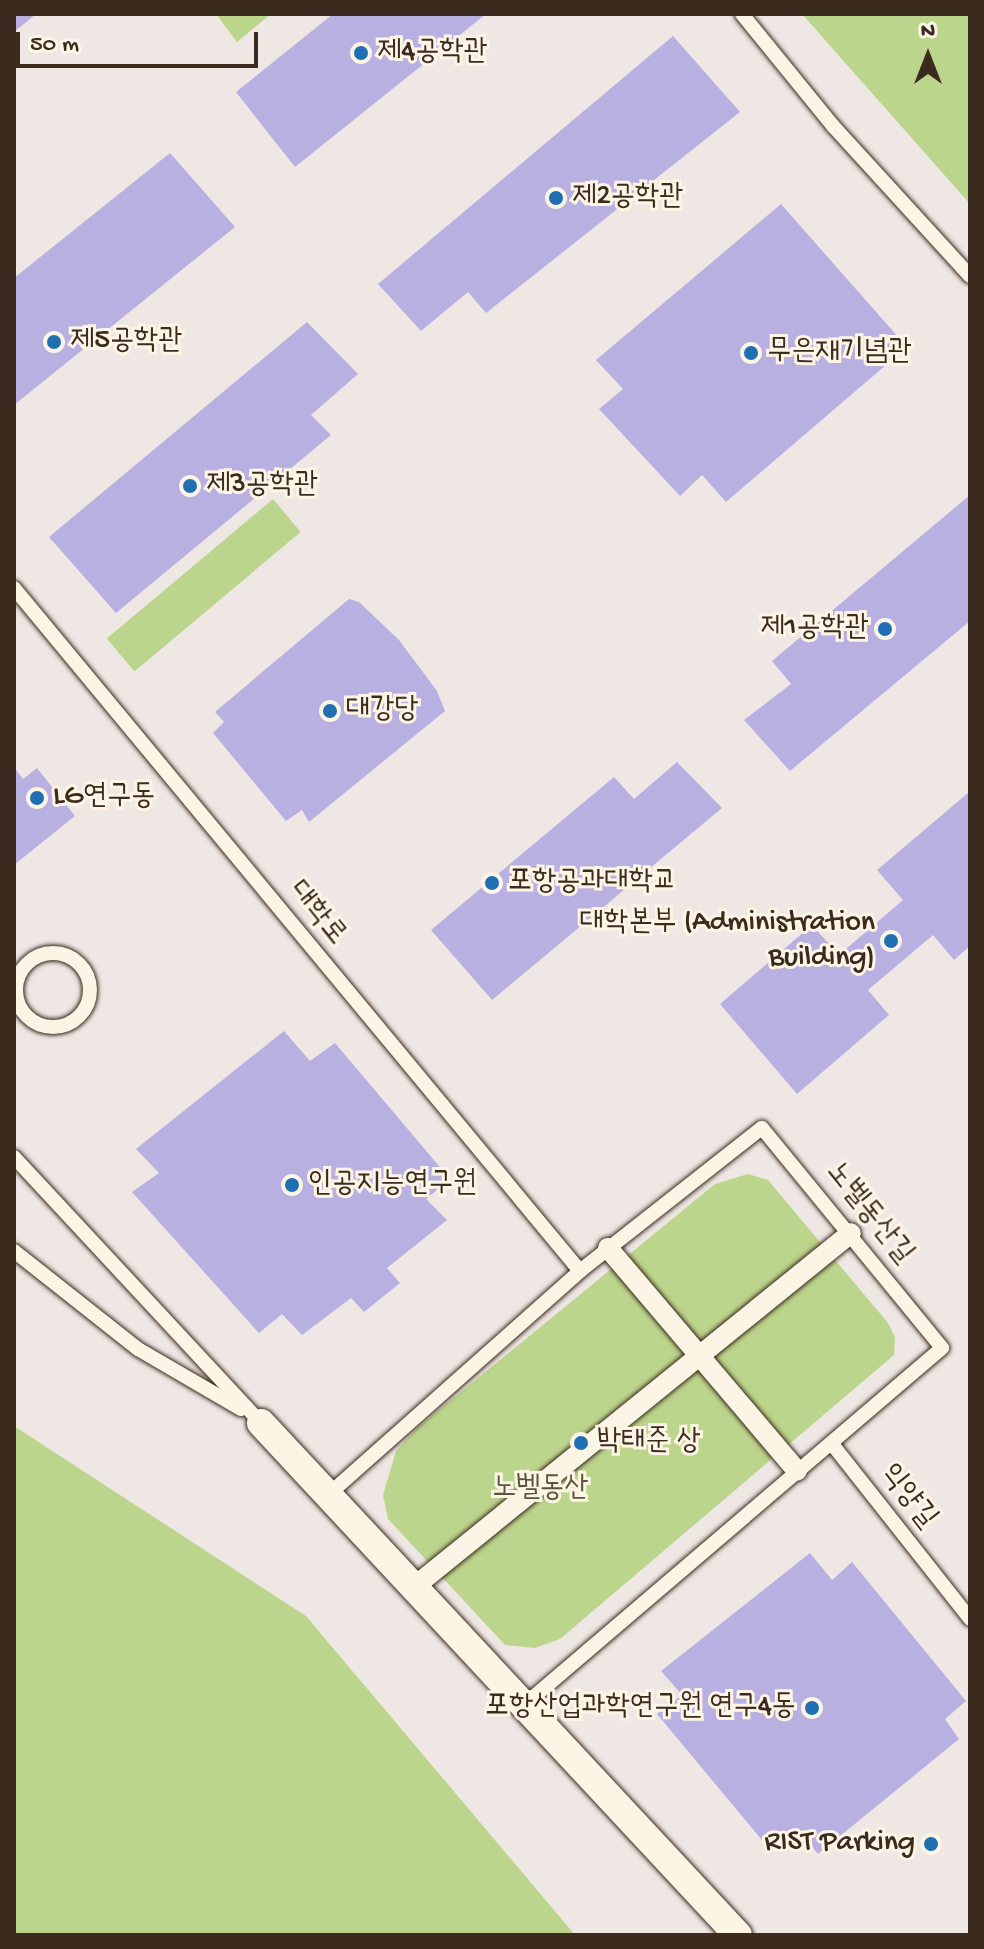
<!DOCTYPE html>
<meta charset="utf-8">
<style>
body{margin:0}
#map{position:relative;width:984px;height:1949px;overflow:hidden;background:#efe7e4;font-family:"Gochi Hand","Poor Story",sans-serif}
div>[style]{position:absolute}
[style*='--x']{left:calc(var(--x)*1px);top:calc(var(--y)*1px);width:calc(var(--w)*1px);rotate:calc(var(--a)*1deg)}
.green>*{inset:0;background:#bcd58c;transform-origin:0 0}
.building>*{inset:0;background:#b9b0e2}
.roads{filter:drop-shadow(0 0 2px #3b2a1e) drop-shadow(0 0 2px #3b2a1e)}
.service>*{height:14px;margin:-7px;padding:0 7px;transform-origin:7px;border-radius:7px;background:#fcf5e5}
.service>.ring{margin:-7px;padding:0;box-sizing:content-box;background:none;border:14px solid #fcf5e5;border-radius:50%}
.pedestrian>*{height:20px;margin:-10px;padding:0 10px;transform-origin:10px;border-radius:10px;background:#fcf5e5}
.minor>*{height:28px;margin:-14px;padding:0 14px;transform-origin:14px;border-radius:14px;background:#fcf5e5}
.dots>*{width:22px;height:22px;translate:-50% -50%;box-sizing:border-box;border:4px solid #fcf5e5;border-radius:50%}
span{translate:-50% -50%;white-space:nowrap;text-align:center;line-height:1.15;-webkit-text-stroke:6px #fcf5e5;paint-order:stroke}
.poi-label{font-size:30px;color:#3b2a1e}
.left{translate:0 -50%;text-align:left}
.right{translate:-100% -50%;text-align:right}
.street-label{font-size:30px;color:#3b2a1e}
.park-label{font-size:30px;color:#5b553a}
.frame{position:absolute;inset:0;border:16px solid #3b2a1e;pointer-events:none}
.north{position:absolute;left:888px;top:16px;width:80px;height:80px;-webkit-text-stroke:6px #fcf5e5;paint-order:stroke;rotate:0deg;font-size:22px;font-weight:700;line-height:32px;text-align:center;color:#3b2a1e}
.north::after{content:'';display:block;margin:auto;width:28px;height:36px;background:#3b2a1e;clip-path:polygon(50% 0,100% 100%,50% 72%,0 100%)}
.scale{position:absolute;left:16px;top:32px;width:242px;height:36px;box-sizing:border-box;border:4px solid #3b2a1e;border-top:0;padding-left:10px;font-size:24px;line-height:28px;white-space:nowrap;color:#3b2a1e;-webkit-text-stroke:6px #fcf5e5;paint-order:stroke}
</style>
<div id="map">
<div class="green">
<i style="clip-path:polygon(216px 14px,271px 14px,237px 42px)"></i>
<i style="clip-path:polygon(802px 14px,970px 14px,970px 204px)"></i>
<i style="left:273px;top:499px;width:43px;height:217px;rotate:50deg"></i>
<i style="clip-path:polygon(748px 1174px,768px 1180px,888px 1323px,895px 1337px,894px 1355px,560px 1639px,535px 1648px,505px 1645px,388px 1519px,383px 1495px,396px 1451px,417px 1428px,715px 1184px)"></i>
<i style="clip-path:polygon(14px 1426px,306px 1616px,575px 1935px,14px 1935px)"></i>
</div>
<div class="building">
<i style="clip-path:polygon(14px 14px,36px 14px,14px 32px)"></i>
<i style="clip-path:polygon(333px 14px,486px 14px,295px 167px,236px 92px)"></i>
<i style="clip-path:polygon(673px 36px,740px 112px,486px 313px,468px 292px,421px 331px,378px 284px)"></i>
<i style="clip-path:polygon(170px 153px,235px 227px,14px 405px,14px 278px)"></i>
<i style="clip-path:polygon(781px 204px,907px 347px,726px 502px,702px 475px,680px 496px,599px 409px,623px 389px,596px 360px)"></i>
<i style="clip-path:polygon(307px 322px,358px 374px,311px 415px,331px 435px,116px 613px,49px 537px)"></i>
<i style="clip-path:polygon(970px 495px,970px 621px,790px 771px,744px 720px,791px 684px,772px 661px)"></i>
<i style="clip-path:polygon(349px 599px,359px 602px,399px 640px,437px 691px,445px 711px,309px 822px,302px 810px,286px 821px,213px 733px,224px 722px,215px 712px)"></i>
<i style="clip-path:polygon(677px 762px,722px 808px,492px 1000px,431px 930px,614px 777px,634px 799px)"></i>
<i style="clip-path:polygon(14px 767px,23px 779px,37px 768px,75px 816px,14px 865px)"></i>
<i style="clip-path:polygon(968px 793px,970px 946px,954px 960px,933px 935px,868px 990px,889px 1015px,797px 1094px,720px 1004px,812px 925px,839px 955px,903px 900px,877px 870px)"></i>
<i style="clip-path:polygon(284px 1031px,310px 1061px,335px 1043px,450px 1179px,426px 1199px,447px 1220px,387px 1268px,400px 1283px,364px 1312px,351px 1298px,302px 1335px,282px 1314px,259px 1333px,132px 1192px,159px 1173px,136px 1149px)"></i>
<i style="clip-path:polygon(810px 1553px,832px 1580px,852px 1562px,966px 1701px,945px 1719px,959px 1739px,818px 1854px,797px 1828px,771px 1851px,657px 1714px,682px 1695px,661px 1671px)"></i>
</div>
<div class="roads">
<div class="service">
<i style="--x:742;--y:14;--w:144;--a:50.9"></i>
<i style="--x:833;--y:126;--w:203;--a:47.6"></i>
<i style="--x:14;--y:588;--w:887;--a:50.35"></i>
<i class="ring" style="left:16px;top:953px;width:60px;height:60px"></i>
<i style="--x:14;--y:1157;--w:363;--a:47.1"></i>
<i style="--x:14;--y:1251;--w:158;--a:38.3"></i>
<i style="--x:138;--y:1349;--w:119;--a:30.2"></i>
<i style="--x:832;--y:1444;--w:223;--a:51.7"></i>
<i style="--x:329;--y:1494;--w:336;--a:-41.6"></i>
<i style="--x:580;--y:1271;--w:231;--a:-38.2"></i>
<i style="--x:762;--y:1128;--w:284;--a:50.7"></i>
<i style="--x:942;--y:1348;--w:551;--a:139.49"></i>
</div>
<div class="pedestrian">
<i style="--x:608;--y:1248;--w:292;--a:49.7"></i>
<i style="--x:414;--y:1587;--w:562;--a:-39.01"></i>
</div>
<div class="minor">
<i style="--x:261;--y:1423;--w:700;--a:47.03"></i>
</div>
</div>
<div class="dots">
<i style="left:361px;top:53px;background:#1f6fb2"></i>
<i style="left:556px;top:198px;background:#1f6fb2"></i>
<i style="left:54px;top:342px;background:#1f6fb2"></i>
<i style="left:751px;top:353px;background:#1f6fb2"></i>
<i style="left:190px;top:486px;background:#1f6fb2"></i>
<i style="left:885px;top:629px;background:#1f6fb2"></i>
<i style="left:330px;top:711px;background:#1f6fb2"></i>
<i style="left:37px;top:798px;background:#1f6fb2"></i>
<i style="left:492px;top:883px;background:#1f6fb2"></i>
<i style="left:891px;top:941px;background:#1f6fb2"></i>
<i style="left:292px;top:1185px;background:#1f6fb2"></i>
<i style="left:581px;top:1443px;background:#1f6fb2"></i>
<i style="left:812px;top:1708px;background:#1f6fb2"></i>
<i style="left:931px;top:1844px;background:#1f6fb2"></i>
</div>
<div class="poi-label">
<span class="left" style="left:377px;top:53px">제4공학관</span>
<span class="left" style="left:572px;top:198px">제2공학관</span>
<span class="left" style="left:70px;top:342px">제5공학관</span>
<span class="left" style="left:767px;top:353px">무은재기념관</span>
<span class="left" style="left:206px;top:486px">제3공학관</span>
<span class="right" style="left:869px;top:629px">제1공학관</span>
<span class="left" style="left:346px;top:711px">대강당</span>
<span class="left" style="left:53px;top:798px">LG연구동</span>
<span class="left" style="left:508px;top:883px">포항공과대학교</span>
<span class="right" style="left:875px;top:941px">대학본부 (Administration<br>Building)</span>
<span class="left" style="left:308px;top:1185px">인공지능연구원</span>
<span class="left" style="left:597px;top:1443px">박태준 상</span>
<span class="right" style="left:796px;top:1708px">포항산업과학연구원 연구4동</span>
<span class="right" style="left:915px;top:1844px">RIST Parking</span>
</div>
<div class="street-label">
<span style="left:316px;top:914px;rotate:51deg">대학로</span>
<span style="left:868px;top:1214px;rotate:51deg">노벨동산길</span>
<span style="left:907px;top:1497px;rotate:52deg">익양길</span>
</div>
<div class="park-label">
<span style="left:540px;top:1490px">노벨동산</span>
</div>
<div class="frame"></div>
<div class="north">N</div>
<div class="scale">50 m</div>
</div>
